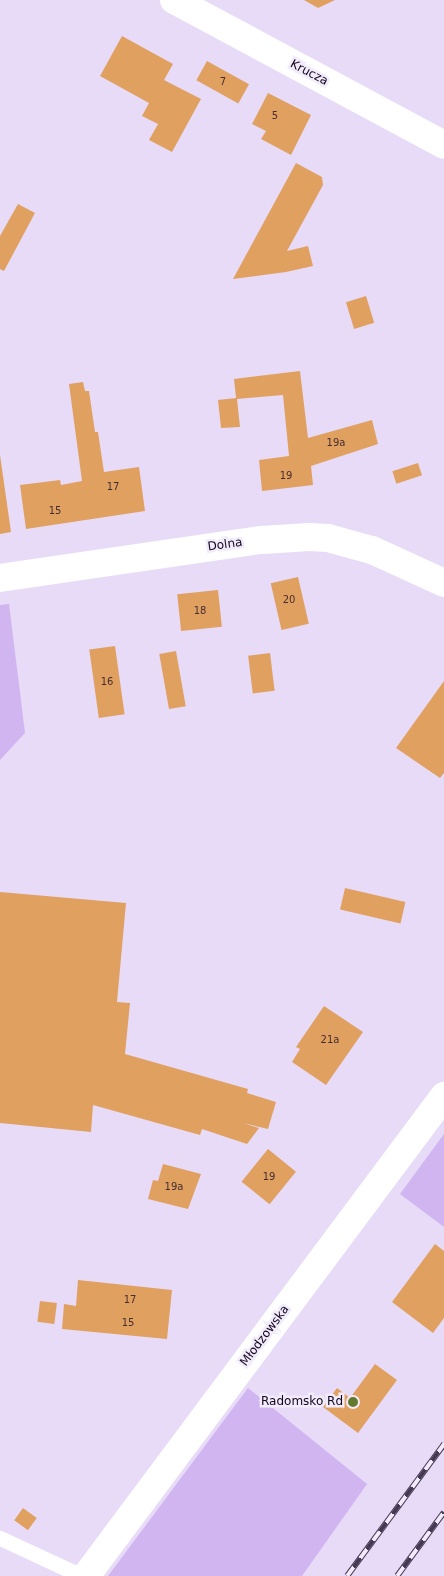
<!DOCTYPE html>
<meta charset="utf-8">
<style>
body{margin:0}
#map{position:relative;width:444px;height:1576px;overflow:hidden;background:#e8dbf8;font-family:"DejaVu Sans",sans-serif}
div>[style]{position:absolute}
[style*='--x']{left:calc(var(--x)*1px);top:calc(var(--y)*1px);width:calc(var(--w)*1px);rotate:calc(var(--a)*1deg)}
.green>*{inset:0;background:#d0b5f0}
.building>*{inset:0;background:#e0a060;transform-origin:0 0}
.service>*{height:15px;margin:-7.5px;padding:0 7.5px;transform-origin:7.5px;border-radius:7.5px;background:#fff}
.minor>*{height:28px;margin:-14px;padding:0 14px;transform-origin:14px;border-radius:14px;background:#fff}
.rail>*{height:5.5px;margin-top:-2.75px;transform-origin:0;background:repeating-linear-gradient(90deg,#f2ebfa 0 11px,#453852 0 22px);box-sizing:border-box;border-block:1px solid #453852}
.dots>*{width:14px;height:14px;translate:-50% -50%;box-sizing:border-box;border:2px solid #f2ebfa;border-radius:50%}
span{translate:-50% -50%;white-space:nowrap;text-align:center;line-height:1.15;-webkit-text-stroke:5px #f2ebfa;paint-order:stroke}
.number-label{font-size:10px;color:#462d30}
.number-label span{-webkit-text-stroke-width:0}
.street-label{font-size:12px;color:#130720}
.poi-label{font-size:12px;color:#130720}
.right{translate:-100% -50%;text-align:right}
</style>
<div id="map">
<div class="green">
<i style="clip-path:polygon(9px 604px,25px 733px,0 760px,0 605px)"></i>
<i style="clip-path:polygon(444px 1134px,444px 1227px,400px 1194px)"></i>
<i style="clip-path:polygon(248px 1388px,367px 1484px,302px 1576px,108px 1576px)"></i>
</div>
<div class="building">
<i style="clip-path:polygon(304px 0,335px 0,318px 8px)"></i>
<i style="clip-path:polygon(122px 36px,173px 64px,164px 80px,201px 99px,172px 152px,149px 140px,158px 124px,142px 116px,149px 103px,100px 76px)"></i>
<i style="left:207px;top:61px;width:48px;height:22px;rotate:29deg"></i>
<i style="clip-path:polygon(268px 93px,311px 115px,291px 155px,261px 139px,266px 131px,252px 124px)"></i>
<i style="clip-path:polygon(296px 163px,322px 177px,323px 185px,287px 251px,308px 246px,313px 266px,286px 272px,233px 279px)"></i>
<i style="clip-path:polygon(18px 204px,35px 213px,4px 271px,0 269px,0 236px)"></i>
<i style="left:366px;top:296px;width:28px;height:21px;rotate:73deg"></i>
<i style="clip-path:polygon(300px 371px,308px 438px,372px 420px,378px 444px,311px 466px,313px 485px,262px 491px,259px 460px,289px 456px,283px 395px,237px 399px,240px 427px,221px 428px,218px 400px,236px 398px,234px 379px)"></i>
<i style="clip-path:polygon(83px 382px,85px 391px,89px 391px,95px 432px,98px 432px,104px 472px,139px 467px,145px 511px,26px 529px,20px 485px,60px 480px,61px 485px,82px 481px,69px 384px)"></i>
<i style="clip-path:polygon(0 455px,11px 532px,0 534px)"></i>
<i style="left:418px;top:463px;width:13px;height:27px;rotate:72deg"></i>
<i style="left:298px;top:577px;width:48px;height:28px;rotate:77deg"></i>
<i style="left:218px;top:590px;width:37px;height:41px;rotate:84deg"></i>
<i style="left:115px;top:646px;width:69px;height:26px;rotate:82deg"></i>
<i style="left:176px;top:651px;width:56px;height:17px;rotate:80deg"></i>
<i style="left:270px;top:653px;width:38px;height:22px;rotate:83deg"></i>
<i style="clip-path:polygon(444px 681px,444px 773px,440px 778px,396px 748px)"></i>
<i style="left:345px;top:888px;width:62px;height:22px;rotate:13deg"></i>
<i style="clip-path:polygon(0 892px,126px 903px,117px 1002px,130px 1003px,125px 1054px,248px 1089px,247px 1093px,276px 1102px,268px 1129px,243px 1123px,259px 1128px,247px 1144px,202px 1129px,200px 1135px,93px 1105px,91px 1132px,0 1123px)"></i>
<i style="clip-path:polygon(324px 1006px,363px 1032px,326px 1085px,292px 1062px,300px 1049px,296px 1047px)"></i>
<i style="left:268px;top:1149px;width:36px;height:42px;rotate:39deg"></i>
<i style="clip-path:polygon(163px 1164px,201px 1174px,188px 1209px,148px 1199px,153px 1180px,158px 1181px)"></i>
<i style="clip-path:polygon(435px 1244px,444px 1251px,444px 1318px,433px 1333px,392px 1302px)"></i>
<i style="clip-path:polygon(78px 1280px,172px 1290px,167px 1339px,62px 1329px,64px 1304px,76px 1306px)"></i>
<i style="left:40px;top:1301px;width:17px;height:21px;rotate:7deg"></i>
<i style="clip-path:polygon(375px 1364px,397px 1380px,358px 1433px,323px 1407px,337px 1388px,350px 1398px)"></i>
<i style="left:23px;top:1508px;width:17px;height:15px;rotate:36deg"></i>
</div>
<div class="service">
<i style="--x:0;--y:1538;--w:90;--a:24.9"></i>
</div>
<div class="minor">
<i style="--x:174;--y:0;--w:306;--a:28.2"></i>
<i style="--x:0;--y:578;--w:265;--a:-8.3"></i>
<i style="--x:262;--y:540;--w:47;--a:-3.7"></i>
<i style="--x:309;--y:537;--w:19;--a:3"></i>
<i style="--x:328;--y:538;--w:46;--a:15.3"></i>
<i style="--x:372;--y:550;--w:79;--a:24.6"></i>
<i style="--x:86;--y:1576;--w:599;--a:-53.28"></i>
</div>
<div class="rail">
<i style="--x:347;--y:1576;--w:164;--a:-53.7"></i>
<i style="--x:397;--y:1576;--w:79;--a:-53.7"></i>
</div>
<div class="dots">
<i style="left:353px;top:1402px;background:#617a2d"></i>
</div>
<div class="number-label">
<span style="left:223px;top:82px">7</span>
<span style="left:275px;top:116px">5</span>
<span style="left:336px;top:443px">19a</span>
<span style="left:286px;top:476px">19</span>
<span style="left:113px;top:487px">17</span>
<span style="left:55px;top:511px">15</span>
<span style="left:289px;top:600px">20</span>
<span style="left:200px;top:611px">18</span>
<span style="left:107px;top:682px">16</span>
<span style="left:330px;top:1040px">21a</span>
<span style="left:269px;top:1177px">19</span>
<span style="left:174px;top:1187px">19a</span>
<span style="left:130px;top:1300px">17</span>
<span style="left:128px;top:1323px">15</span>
</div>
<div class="street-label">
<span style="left:309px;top:73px;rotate:28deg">Krucza</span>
<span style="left:225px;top:545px;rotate:-8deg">Dolna</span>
<span style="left:265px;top:1336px;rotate:-53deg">Młodzowska</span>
</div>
<div class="poi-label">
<span class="right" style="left:343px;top:1402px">Radomsko Rd</span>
</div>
</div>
